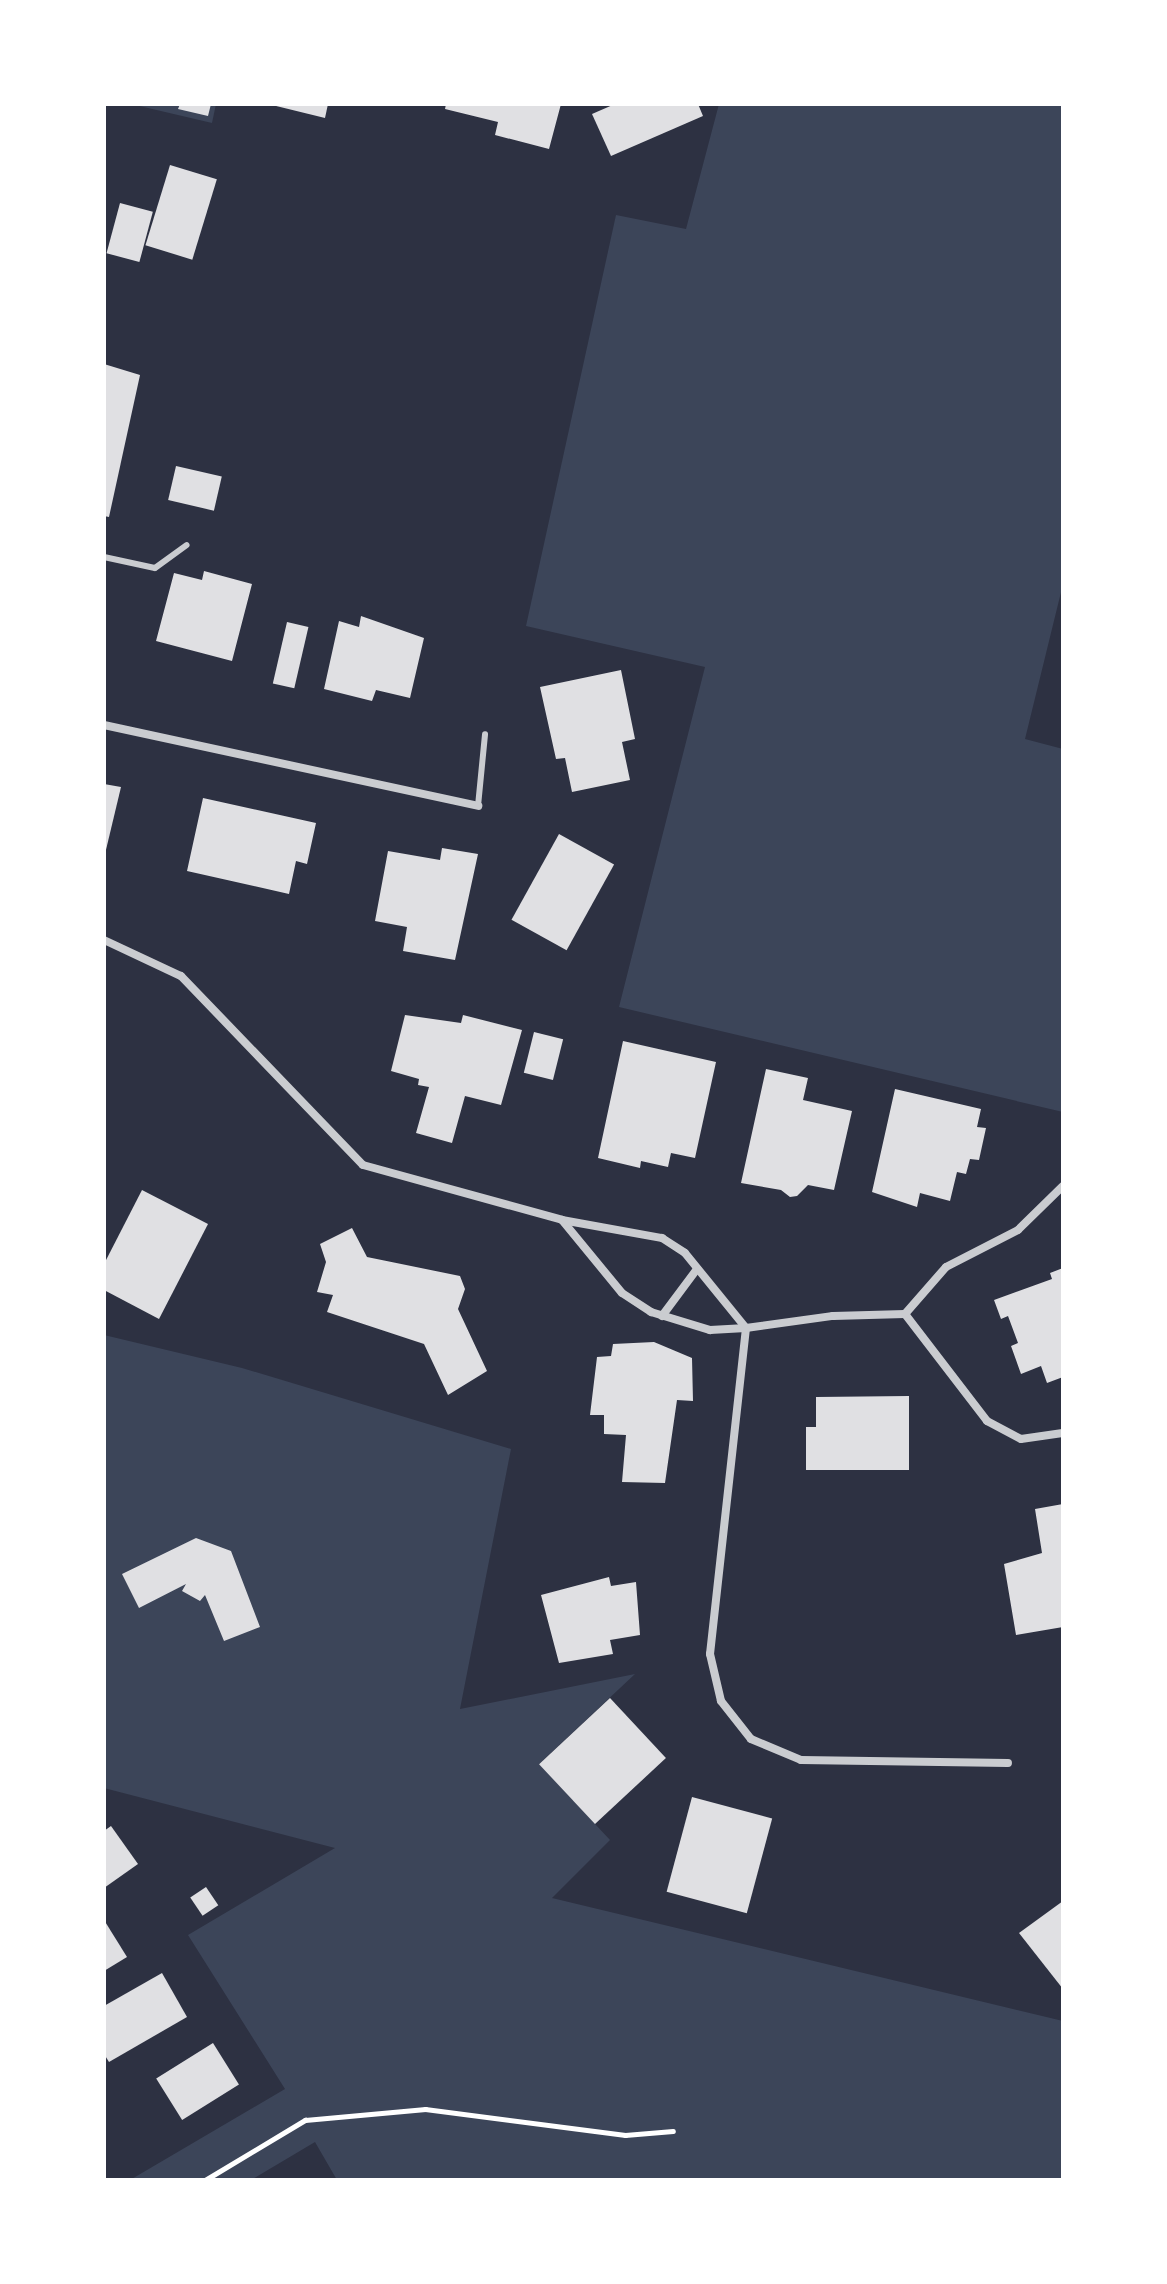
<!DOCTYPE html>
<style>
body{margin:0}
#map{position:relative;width:1167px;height:2284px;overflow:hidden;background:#2d3142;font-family:"Open Sans",sans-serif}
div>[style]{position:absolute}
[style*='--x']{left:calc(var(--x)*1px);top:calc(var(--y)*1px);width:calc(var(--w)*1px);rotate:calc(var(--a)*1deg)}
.green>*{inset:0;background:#3c4559}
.building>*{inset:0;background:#e0e0e3;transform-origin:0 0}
.path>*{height:5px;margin:-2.5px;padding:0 2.5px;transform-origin:2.5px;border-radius:2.5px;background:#fff}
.service>*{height:6px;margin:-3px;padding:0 3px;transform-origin:3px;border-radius:3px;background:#caccd0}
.minor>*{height:8px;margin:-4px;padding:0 4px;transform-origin:4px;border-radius:4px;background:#caccd0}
span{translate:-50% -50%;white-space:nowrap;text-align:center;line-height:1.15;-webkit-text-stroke:8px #fff;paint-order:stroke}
.frame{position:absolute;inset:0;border:106px solid #fff;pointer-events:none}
</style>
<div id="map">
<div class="green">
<i style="clip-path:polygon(131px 104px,216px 104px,212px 123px)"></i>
<i style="clip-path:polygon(719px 104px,1063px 104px,1063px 584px,1025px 739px,1063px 749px,1063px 1112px,619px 1007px,705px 667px,526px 626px,616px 215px,686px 229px)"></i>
<i style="clip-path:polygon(104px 1335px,242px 1368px,511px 1449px,460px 1709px,635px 1674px,539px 1764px,610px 1840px,552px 1898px,1063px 2021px,1063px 2180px,337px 2180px,315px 2142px,251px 2180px,130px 2180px,285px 2089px,188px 1935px,335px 1848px,104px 1788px)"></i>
</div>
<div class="building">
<i style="clip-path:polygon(180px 104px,211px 104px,208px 116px,178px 109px)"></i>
<i style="clip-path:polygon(268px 104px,328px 104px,325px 118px)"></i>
<i style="clip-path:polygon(446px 104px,561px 104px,549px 149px,495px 135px,498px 122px,445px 109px)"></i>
<i style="clip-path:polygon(615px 104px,698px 104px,703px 116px,611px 156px,592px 114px)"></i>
<i style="left:170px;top:165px;width:49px;height:84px;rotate:17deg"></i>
<i style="left:120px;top:203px;width:34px;height:52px;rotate:15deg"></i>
<i style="clip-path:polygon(104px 364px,140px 375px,109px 517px,104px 516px)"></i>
<i style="left:176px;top:466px;width:47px;height:35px;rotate:13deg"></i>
<i style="clip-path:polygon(204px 571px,252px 584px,232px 661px,156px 641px,174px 573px,202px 580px)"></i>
<i style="clip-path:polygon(361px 616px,424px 638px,410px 698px,376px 690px,372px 701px,324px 689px,339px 621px,359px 627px)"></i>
<i style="left:287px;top:622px;width:22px;height:63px;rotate:13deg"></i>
<i style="clip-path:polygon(621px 670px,635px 739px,622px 742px,630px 780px,572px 792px,565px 758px,556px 759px,540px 687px)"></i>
<i style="clip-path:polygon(104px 784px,121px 787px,105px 854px,104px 854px)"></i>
<i style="clip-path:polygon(203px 798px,316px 823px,307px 864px,296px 861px,289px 894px,187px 871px)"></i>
<i style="left:559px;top:834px;width:63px;height:98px;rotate:29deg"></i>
<i style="clip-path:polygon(442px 848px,478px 854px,455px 960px,403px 951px,407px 927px,375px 921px,388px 851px,440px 860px)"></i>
<i style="clip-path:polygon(405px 1015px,461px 1023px,463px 1015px,522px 1030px,501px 1105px,465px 1096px,452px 1143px,416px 1133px,429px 1087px,418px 1085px,419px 1079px,391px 1071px)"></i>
<i style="left:534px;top:1032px;width:30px;height:42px;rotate:14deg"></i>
<i style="clip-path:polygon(623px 1041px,716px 1062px,695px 1158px,671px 1153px,668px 1167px,641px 1161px,640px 1168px,598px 1158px)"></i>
<i style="clip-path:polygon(766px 1069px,808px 1078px,803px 1100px,852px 1111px,834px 1190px,808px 1185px,797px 1196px,790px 1197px,781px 1190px,741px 1183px)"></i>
<i style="clip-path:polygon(895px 1089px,981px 1109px,977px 1127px,986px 1128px,979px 1160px,970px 1159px,966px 1174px,957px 1172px,950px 1201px,920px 1193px,917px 1207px,872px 1192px)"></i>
<i style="clip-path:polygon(142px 1190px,208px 1224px,159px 1319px,104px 1290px,104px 1264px)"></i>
<i style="clip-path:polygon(352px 1228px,367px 1257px,460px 1276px,465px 1289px,458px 1309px,487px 1371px,448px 1395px,424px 1344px,327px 1312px,333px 1295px,317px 1292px,326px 1262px,320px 1244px)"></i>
<i style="clip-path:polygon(1063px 1268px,1063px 1377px,1047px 1383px,1041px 1366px,1021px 1374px,1011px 1346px,1018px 1343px,1008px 1316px,1001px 1319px,994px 1300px,1052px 1279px,1050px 1273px)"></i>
<i style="clip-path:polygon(654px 1342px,692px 1358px,693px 1401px,677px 1400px,665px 1483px,622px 1482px,626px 1435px,604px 1434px,604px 1415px,590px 1415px,597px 1357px,611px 1356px,613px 1344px)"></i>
<i style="clip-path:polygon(909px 1396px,909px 1470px,806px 1470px,806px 1427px,816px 1427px,816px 1397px)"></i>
<i style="clip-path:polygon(1063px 1504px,1063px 1627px,1016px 1635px,1004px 1564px,1042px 1553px,1035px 1509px)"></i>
<i style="clip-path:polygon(196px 1538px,231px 1551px,260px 1627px,224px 1641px,205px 1595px,200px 1601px,182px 1591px,186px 1584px,139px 1608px,122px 1574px)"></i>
<i style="clip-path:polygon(609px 1577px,611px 1586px,636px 1582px,640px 1635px,610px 1640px,613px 1654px,559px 1663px,541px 1595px)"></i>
<i style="left:610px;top:1698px;width:82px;height:97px;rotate:47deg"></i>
<i style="left:692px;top:1797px;width:83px;height:98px;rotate:15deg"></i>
<i style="clip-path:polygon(111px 1826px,138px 1864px,104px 1888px,104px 1831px)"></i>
<i style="left:206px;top:1887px;width:22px;height:19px;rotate:56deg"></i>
<i style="clip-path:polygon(1063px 1901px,1063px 1989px,1019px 1933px)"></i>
<i style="clip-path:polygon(104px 1920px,127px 1957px,104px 1971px)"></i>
<i style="clip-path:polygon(162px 1973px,187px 2017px,109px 2062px,104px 2054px,104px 2006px)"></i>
<i style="left:213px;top:2043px;width:49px;height:67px;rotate:58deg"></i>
</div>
<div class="path">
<i style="--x:205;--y:2180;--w:117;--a:-31"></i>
<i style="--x:305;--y:2120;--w:121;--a:-5.2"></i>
<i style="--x:425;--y:2109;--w:202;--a:7.4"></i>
<i style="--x:625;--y:2135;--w:48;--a:-4.8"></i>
</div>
<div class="service">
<i style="--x:104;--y:557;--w:52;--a:12.2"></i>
<i style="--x:155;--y:568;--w:39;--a:-36"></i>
<i style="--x:478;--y:806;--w:72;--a:-84.4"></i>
</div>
<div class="minor">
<i style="--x:104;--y:725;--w:383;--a:12.2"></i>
<i style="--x:104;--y:940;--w:85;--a:25.1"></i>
<i style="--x:181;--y:976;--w:262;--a:46.1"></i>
<i style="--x:363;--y:1165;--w:206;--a:15.4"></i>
<i style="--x:562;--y:1220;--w:102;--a:10.2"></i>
<i style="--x:662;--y:1238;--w:27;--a:33"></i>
<i style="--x:685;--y:1253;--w:97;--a:50.9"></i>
<i style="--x:562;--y:1220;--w:94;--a:50.6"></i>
<i style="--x:622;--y:1293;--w:35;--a:33"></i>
<i style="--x:651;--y:1312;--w:62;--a:17"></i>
<i style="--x:710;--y:1330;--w:36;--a:-3"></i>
<i style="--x:746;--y:1328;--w:88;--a:-7.9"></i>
<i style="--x:833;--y:1316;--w:72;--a:-1.6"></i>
<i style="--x:905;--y:1314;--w:62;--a:-48.9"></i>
<i style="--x:946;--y:1267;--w:81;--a:-27.2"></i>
<i style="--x:1018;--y:1230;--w:63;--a:-44.4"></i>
<i style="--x:905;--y:1314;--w:135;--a:52.5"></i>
<i style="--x:987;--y:1421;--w:38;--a:28"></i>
<i style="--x:1021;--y:1439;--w:42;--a:-8.1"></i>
<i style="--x:662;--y:1316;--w:59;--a:-53.3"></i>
<i style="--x:746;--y:1328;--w:328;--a:96.3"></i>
<i style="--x:710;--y:1654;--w:48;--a:76.8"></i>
<i style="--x:721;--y:1701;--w:48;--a:51.7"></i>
<i style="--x:751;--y:1739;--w:54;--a:22.8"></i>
<i style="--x:801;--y:1760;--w:207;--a:0.8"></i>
</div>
<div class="frame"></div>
</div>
